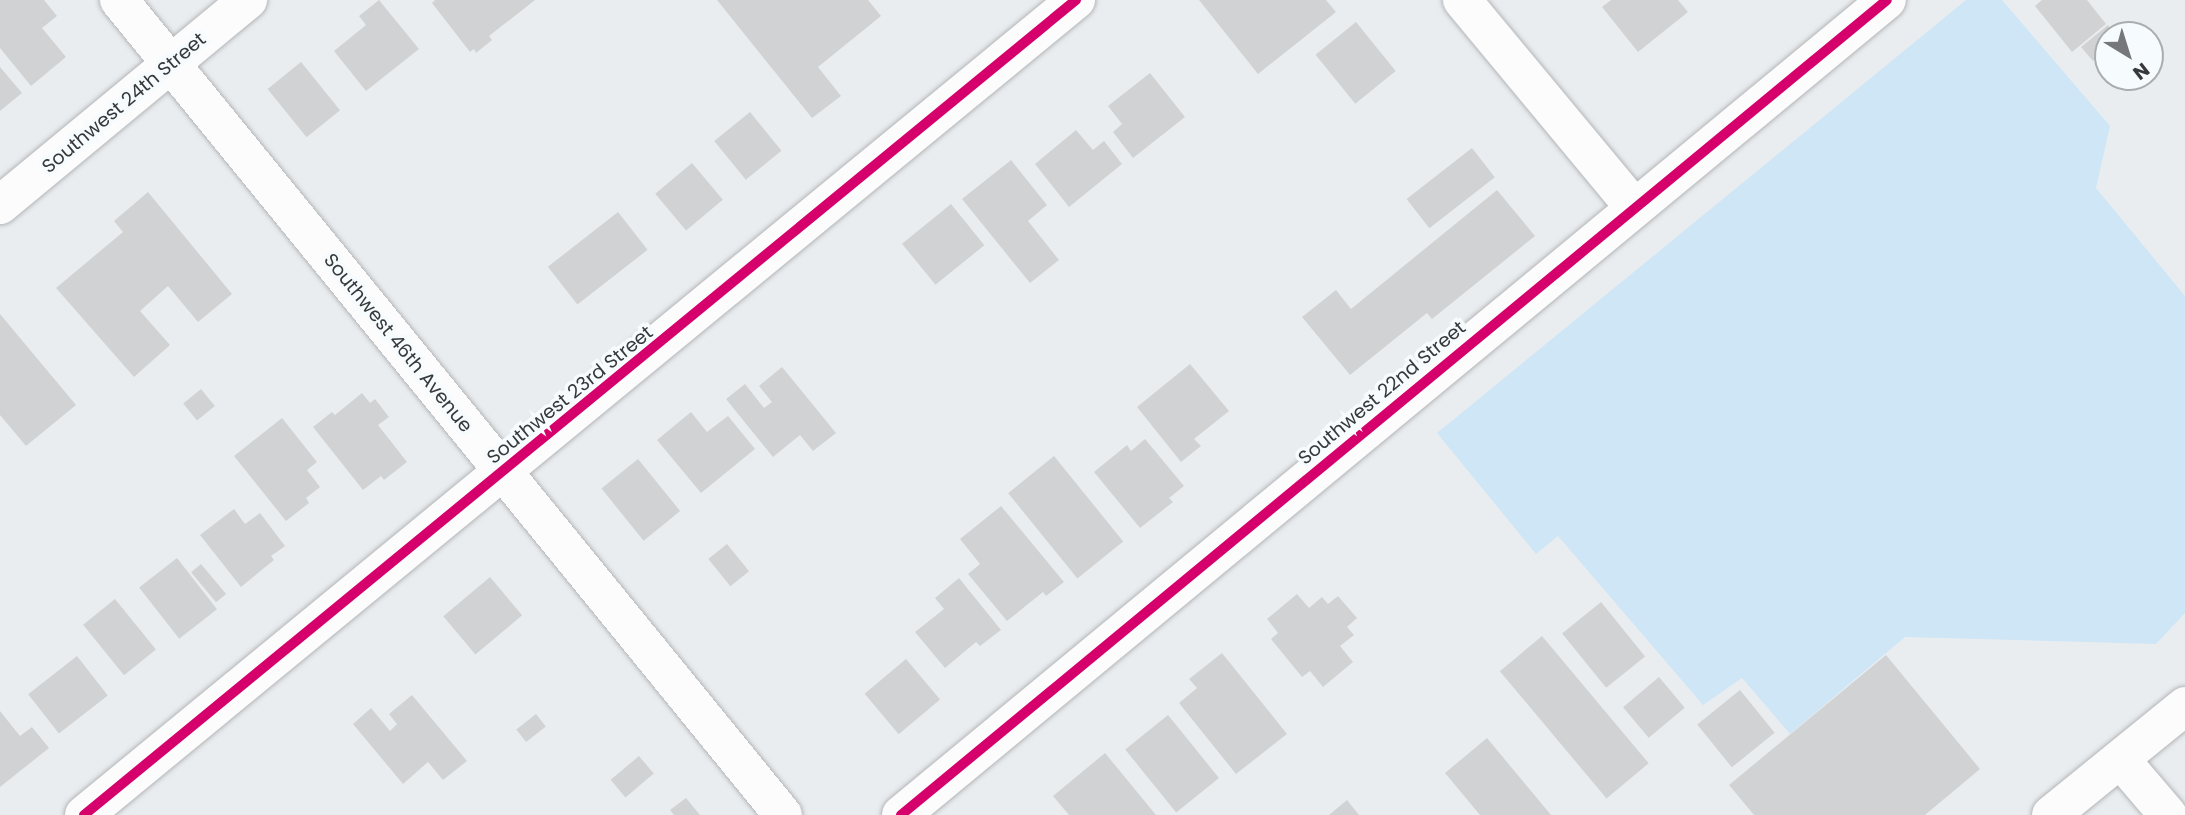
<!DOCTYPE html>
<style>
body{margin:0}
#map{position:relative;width:2185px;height:815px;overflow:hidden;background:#eaedf0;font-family:Poppins,sans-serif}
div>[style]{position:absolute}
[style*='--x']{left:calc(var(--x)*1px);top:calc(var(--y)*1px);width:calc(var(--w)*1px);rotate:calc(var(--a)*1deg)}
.green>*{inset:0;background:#cee6f6}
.building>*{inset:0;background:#d1d2d3;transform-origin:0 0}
.roads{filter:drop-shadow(0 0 2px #b4b6b8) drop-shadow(0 0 2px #b4b6b8)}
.minor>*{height:38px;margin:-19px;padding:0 19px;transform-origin:19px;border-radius:19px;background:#fcfcfd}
.cycleway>*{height:10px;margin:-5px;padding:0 5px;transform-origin:5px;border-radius:5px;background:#d6006c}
span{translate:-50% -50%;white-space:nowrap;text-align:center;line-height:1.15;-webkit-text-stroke:7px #f6fbfe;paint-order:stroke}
.street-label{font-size:19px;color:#36383a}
.north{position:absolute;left:2094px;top:21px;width:70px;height:70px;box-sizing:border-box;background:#f6fbfe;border:2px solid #a9adb0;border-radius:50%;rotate:142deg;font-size:19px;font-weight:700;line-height:28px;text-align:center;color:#36383a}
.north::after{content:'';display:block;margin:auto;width:24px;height:32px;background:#75777a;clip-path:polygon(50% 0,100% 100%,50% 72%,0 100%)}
</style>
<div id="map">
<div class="green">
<i style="clip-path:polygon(1966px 0,2002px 0,2110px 126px,2096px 188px,2185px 296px,2185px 613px,2156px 644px,1905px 637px,1790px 734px,1742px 678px,1703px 705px,1558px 536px,1536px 554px,1437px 433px)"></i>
</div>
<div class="building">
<i style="clip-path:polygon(0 0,44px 0,57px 16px,42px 28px,66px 57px,31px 86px,0 48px)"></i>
<i style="clip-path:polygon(379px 0,419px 49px,366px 91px,334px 51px,366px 25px,359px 16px)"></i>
<i style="clip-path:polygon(435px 0,535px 0,489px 36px,492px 40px,476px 53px,474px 49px,470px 52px,432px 3px)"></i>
<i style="clip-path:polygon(717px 0,868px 0,881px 16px,818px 67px,841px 96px,812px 118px)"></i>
<i style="clip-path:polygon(1199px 0,1326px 0,1336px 12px,1258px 74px)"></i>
<i style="clip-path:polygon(1611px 0,1678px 0,1688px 12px,1638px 52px,1602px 7px)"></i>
<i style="clip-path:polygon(2042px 0,2087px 0,2106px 24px,2072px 52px,2035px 6px)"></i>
<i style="left:1356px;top:22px;width:63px;height:52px;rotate:51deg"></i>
<i style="clip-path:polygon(2108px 25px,2115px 35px,2108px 35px,2108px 48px,2093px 61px,2081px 47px)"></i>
<i style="left:301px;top:62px;width:62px;height:43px;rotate:51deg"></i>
<i style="clip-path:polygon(0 67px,22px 93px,0 111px)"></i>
<i style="clip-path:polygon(1150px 73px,1185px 117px,1133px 158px,1113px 132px,1122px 124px,1108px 106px)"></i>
<i style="left:750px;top:112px;width:50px;height:46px;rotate:51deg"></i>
<i style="clip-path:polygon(1076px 130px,1093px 150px,1104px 141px,1122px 164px,1069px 207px,1035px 164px)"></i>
<i style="left:1472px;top:148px;width:37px;height:83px;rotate:52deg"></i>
<i style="clip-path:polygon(1011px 160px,1047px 205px,1028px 221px,1059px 260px,1030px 283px,962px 199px)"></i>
<i style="left:692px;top:163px;width:48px;height:48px;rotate:50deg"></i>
<i style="clip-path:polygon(1497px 190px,1535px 236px,1432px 319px,1427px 313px,1350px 375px,1302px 317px,1336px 290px,1351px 309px)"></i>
<i style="clip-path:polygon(148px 192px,232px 294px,198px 322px,168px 286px,140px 311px,170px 345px,134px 377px,56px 288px,123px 232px,114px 221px)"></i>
<i style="left:951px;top:204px;width:53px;height:63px;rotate:51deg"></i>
<i style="left:618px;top:212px;width:48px;height:89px;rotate:52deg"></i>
<i style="clip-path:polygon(0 314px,76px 405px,26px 446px,0 415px)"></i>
<i style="clip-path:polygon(1190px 364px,1229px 411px,1194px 439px,1201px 446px,1181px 462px,1137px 407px)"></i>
<i style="clip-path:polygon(782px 367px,836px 433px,813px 451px,800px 435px,773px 457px,726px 399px,745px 384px,764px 408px,772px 402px,759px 386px)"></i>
<i style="left:201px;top:389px;width:22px;height:23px;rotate:51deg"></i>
<i style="clip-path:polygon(362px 393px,370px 403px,375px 399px,389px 417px,378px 425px,407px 462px,384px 480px,381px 476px,363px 490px,313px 427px,332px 412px,335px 415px)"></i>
<i style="clip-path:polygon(691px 412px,707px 432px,728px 416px,755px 449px,701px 493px,657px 440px)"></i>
<i style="clip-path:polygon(282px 418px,317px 462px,307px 470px,320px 487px,306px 498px,309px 503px,286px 521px,234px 456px)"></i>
<i style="clip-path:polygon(1145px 439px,1184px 486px,1169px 498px,1173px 502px,1140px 528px,1094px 472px,1127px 445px,1131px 451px)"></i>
<i style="left:1054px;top:456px;width:110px;height:59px;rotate:51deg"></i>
<i style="left:638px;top:459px;width:67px;height:47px;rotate:51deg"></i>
<i style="clip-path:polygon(1001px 506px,1064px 582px,1046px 596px,1043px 592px,1007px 621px,968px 574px,980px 564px,960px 539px)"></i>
<i style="clip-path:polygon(234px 509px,245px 524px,260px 513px,285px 546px,271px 556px,274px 560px,241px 587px,200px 535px)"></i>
<i style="left:727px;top:544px;width:35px;height:24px;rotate:51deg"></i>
<i style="left:177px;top:558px;width:65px;height:48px;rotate:52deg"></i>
<i style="left:201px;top:564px;width:39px;height:13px;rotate:50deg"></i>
<i style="left:490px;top:577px;width:50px;height:61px;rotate:50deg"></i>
<i style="clip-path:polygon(959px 578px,1001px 630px,980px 646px,976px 642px,945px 668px,915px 632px,944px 609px,935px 598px)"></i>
<i style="clip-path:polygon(1297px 594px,1309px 608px,1322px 597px,1328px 604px,1338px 596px,1357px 618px,1347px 627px,1354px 635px,1340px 646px,1353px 662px,1323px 687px,1310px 671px,1302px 677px,1271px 639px,1278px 633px,1267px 619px)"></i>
<i style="left:115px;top:599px;width:65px;height:41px;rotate:51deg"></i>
<i style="left:1601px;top:602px;width:70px;height:50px;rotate:51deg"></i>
<i style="left:1542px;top:636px;width:166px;height:55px;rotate:50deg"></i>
<i style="clip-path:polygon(1222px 653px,1287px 734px,1236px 774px,1179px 703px,1197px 688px,1189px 679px)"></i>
<i style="clip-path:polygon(1886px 655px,1980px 769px,1925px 815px,1754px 815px,1729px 785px)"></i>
<i style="left:77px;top:656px;width:50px;height:62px;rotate:52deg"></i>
<i style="left:906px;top:659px;width:53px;height:54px;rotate:50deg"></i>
<i style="left:1659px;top:677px;width:40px;height:47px;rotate:50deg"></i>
<i style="left:1740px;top:690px;width:55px;height:55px;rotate:51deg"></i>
<i style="clip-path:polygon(412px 695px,467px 761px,443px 780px,428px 762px,403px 784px,353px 724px,371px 708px,390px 731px,397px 724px,389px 714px)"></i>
<i style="clip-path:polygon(0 711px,20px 736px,32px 727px,49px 748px,0 787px)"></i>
<i style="left:536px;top:714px;width:16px;height:25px;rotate:52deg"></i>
<i style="left:1168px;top:715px;width:81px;height:55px;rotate:51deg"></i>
<i style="clip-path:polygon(1487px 738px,1551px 815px,1480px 815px,1445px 773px)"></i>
<i style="clip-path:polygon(1105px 753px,1156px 815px,1069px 815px,1053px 796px)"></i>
<i style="left:639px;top:756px;width:23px;height:37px;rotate:50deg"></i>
<i style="clip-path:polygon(686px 798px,700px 815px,674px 815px,670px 810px)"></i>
<i style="clip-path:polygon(1347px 800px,1359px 815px,1329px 815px)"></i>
</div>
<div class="roads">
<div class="minor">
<i style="--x:119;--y:0;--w:1051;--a:50.83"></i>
<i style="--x:1462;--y:0;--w:269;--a:50.3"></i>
<i style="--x:0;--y:205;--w:322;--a:-39.6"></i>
<i style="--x:2121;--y:760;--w:72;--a:49.5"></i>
<i style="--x:84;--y:815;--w:1284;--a:-39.41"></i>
<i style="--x:901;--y:815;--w:1279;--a:-39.58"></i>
<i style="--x:2051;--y:815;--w:173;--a:-39.1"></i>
</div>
</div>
<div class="cycleway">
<i style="--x:84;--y:815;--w:1284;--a:-39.41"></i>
<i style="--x:901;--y:815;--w:1279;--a:-39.58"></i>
</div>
<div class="street-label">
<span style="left:124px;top:103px;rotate:-40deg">Southwest 24th Street</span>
<span style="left:398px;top:343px;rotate:51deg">Southwest 46th Avenue</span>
<span style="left:1382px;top:393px;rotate:-40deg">Southwest 22nd Street</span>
<span style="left:570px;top:395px;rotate:-39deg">Southwest 23rd Street</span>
</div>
<div class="north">N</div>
</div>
